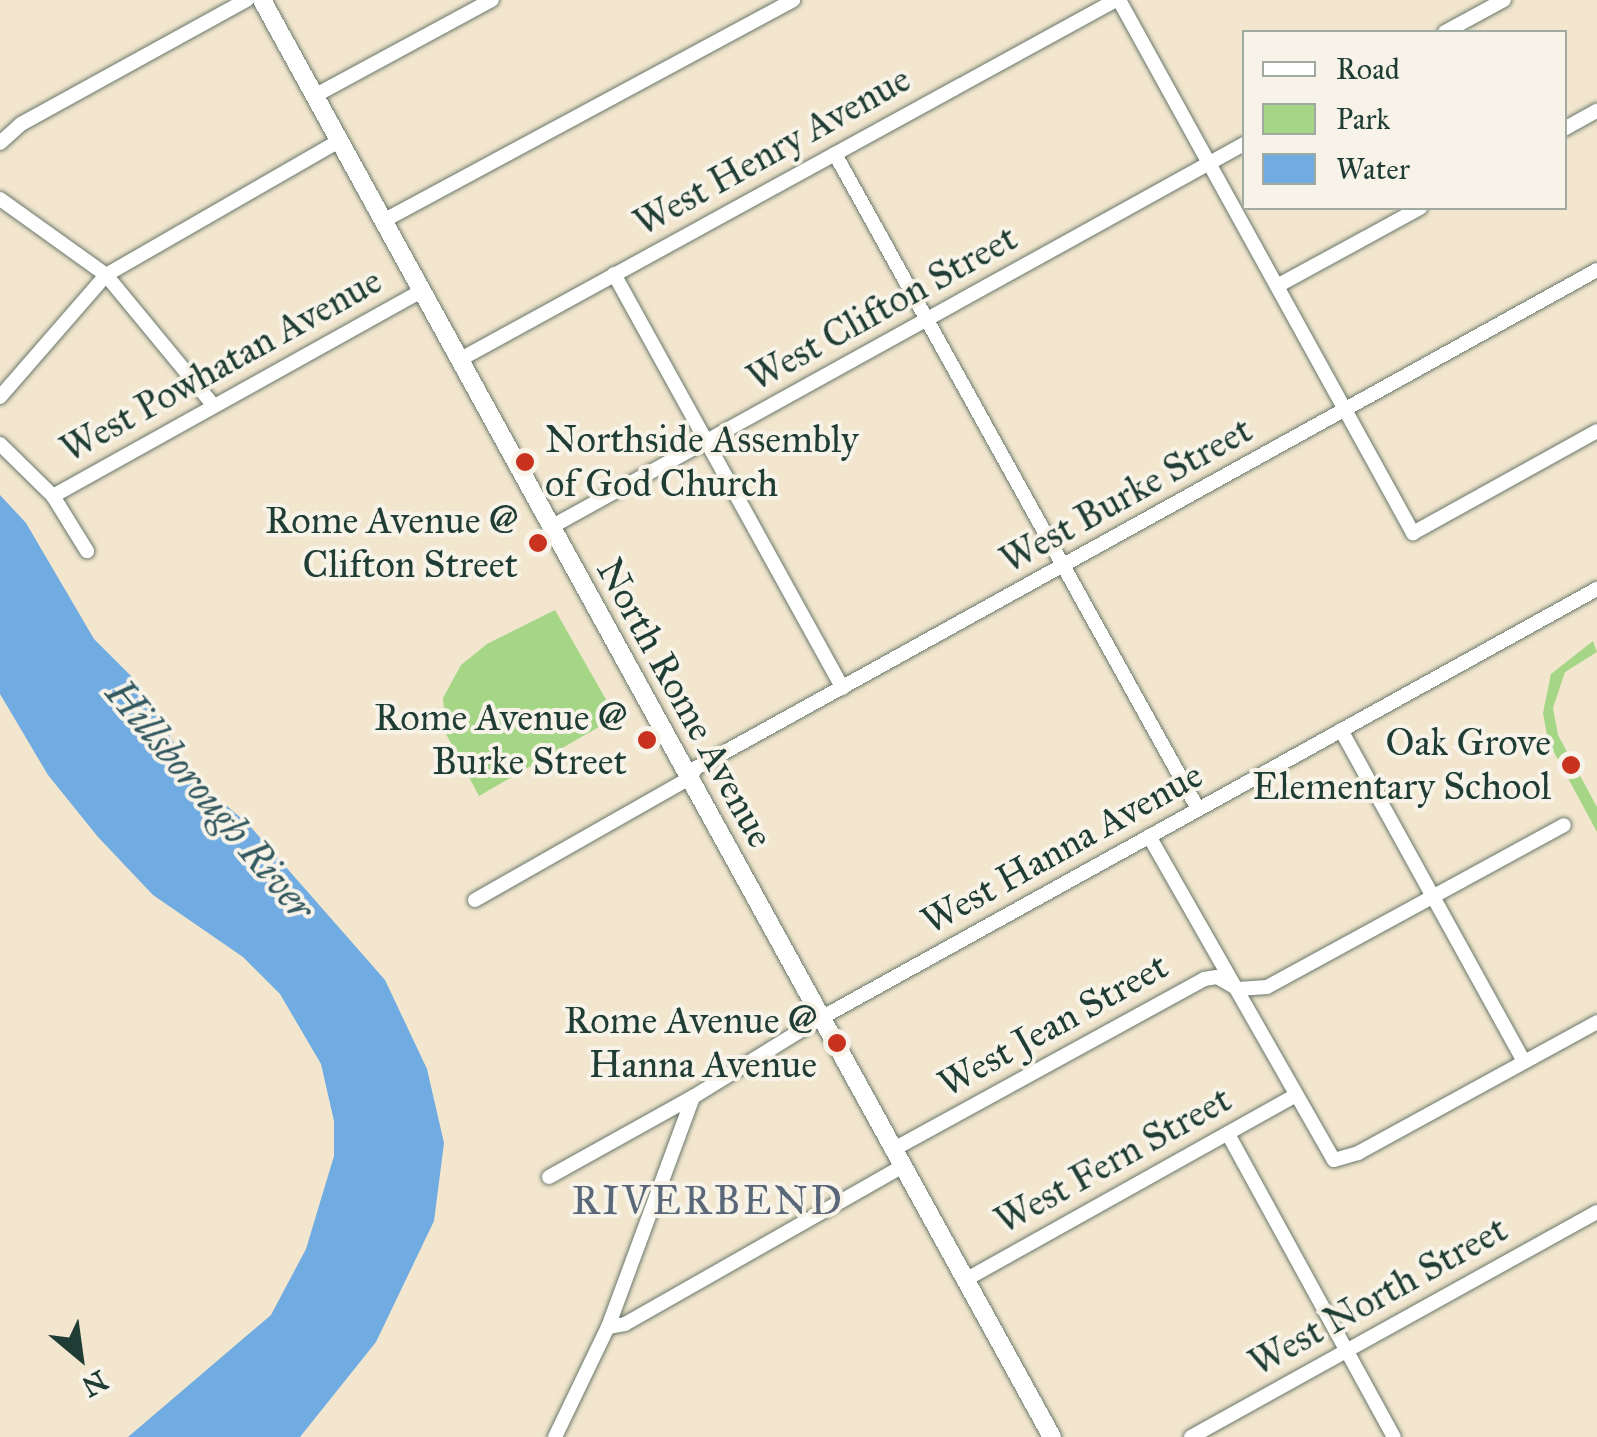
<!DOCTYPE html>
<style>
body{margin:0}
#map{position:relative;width:1597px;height:1437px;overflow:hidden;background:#f2e6ce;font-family:"IM FELL Great Primer",serif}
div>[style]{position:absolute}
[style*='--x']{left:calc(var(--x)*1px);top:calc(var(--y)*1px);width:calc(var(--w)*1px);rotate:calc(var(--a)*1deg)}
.green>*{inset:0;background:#a4d686}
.water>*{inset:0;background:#70abe1}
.roads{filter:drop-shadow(0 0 2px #69786a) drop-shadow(0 0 2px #69786a)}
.street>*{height:14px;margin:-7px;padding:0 7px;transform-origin:7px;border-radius:7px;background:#fff}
.secondary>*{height:18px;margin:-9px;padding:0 9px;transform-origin:9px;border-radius:9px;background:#fff}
.dots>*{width:28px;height:28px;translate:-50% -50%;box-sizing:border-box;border:5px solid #f7f3e8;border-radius:50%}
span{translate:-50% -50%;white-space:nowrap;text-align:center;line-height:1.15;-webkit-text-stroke:8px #f7f3e8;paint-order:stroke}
.street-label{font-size:38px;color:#1f3d34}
.poi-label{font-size:38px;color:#1f3d34}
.left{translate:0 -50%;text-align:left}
.right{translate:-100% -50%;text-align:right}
.water-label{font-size:40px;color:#33585f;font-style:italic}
.neighbourhood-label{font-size:40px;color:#596778;letter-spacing:2.5px}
.legend{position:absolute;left:1242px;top:30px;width:325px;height:180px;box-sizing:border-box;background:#f7f3e8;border:2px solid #a1aaa0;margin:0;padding:12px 18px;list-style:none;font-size:30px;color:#1f3d34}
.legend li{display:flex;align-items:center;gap:20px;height:50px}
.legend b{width:50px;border:2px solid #a1aaa0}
.north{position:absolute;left:30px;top:1307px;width:100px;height:100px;-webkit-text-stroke:8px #f7f3e8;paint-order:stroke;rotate:151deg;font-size:28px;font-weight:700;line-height:40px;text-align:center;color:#1f3d34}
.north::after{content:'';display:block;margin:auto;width:35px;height:45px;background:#1f3d34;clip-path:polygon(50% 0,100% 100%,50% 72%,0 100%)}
</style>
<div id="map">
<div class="green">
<i style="clip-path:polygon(555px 610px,616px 717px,479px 796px,446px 734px,443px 698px,461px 665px,487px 644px)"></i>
<i style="clip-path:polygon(1593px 641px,1597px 652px,1565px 672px,1553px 708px,1558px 735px,1597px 807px,1597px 832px,1548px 741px,1543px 713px,1551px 674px)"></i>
</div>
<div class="water">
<i style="clip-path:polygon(0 495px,26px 523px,94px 639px,134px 679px,198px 781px,249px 825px,385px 980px,427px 1069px,444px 1143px,434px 1221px,376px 1342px,300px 1437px,128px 1437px,271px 1315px,306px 1249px,334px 1156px,334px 1121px,321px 1064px,280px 994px,243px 957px,153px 895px,98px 837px,48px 775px,0 694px)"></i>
</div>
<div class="roads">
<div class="street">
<i style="--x:1119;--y:0;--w:609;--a:61.12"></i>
<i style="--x:1413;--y:533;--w:210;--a:-29"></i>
<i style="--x:1445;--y:32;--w:67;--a:-28.5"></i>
<i style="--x:316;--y:95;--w:200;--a:-28.4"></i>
<i style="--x:1564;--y:129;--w:38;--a:-29"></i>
<i style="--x:0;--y:143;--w:28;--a:-42"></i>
<i style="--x:21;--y:124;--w:258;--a:-28.8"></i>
<i style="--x:835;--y:154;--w:749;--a:61"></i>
<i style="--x:0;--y:199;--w:130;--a:35.6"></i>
<i style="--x:106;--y:275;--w:168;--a:50.5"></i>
<i style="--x:383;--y:221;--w:466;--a:-28.3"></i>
<i style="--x:614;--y:274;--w:473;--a:61.1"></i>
<i style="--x:1277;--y:286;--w:163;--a:-28.6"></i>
<i style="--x:459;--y:360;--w:749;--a:-28.72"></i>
<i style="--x:0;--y:397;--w:162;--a:-49"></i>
<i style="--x:106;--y:275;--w:271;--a:-29.9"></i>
<i style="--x:0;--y:444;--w:74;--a:44.5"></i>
<i style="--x:53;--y:496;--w:65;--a:58.3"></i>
<i style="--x:53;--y:496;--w:421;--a:-29.1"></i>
<i style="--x:551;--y:527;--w:792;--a:-28.93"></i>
<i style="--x:1341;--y:730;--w:378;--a:61.1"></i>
<i style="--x:1149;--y:836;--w:373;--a:60.3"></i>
<i style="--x:1334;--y:1160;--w:25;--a:-16"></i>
<i style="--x:1358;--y:1153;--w:273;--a:-28.7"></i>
<i style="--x:475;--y:900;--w:247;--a:-29.6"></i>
<i style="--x:690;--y:778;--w:12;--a:-59"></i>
<i style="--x:696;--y:768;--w:1029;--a:-28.93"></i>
<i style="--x:1228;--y:1134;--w:345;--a:61.3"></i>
<i style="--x:894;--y:1149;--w:354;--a:-28.7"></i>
<i style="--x:1204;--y:979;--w:13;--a:-9"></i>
<i style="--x:1217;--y:977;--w:24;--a:30"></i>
<i style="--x:1238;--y:989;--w:29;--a:-4"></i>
<i style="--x:1267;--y:987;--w:338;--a:-28.6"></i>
<i style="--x:549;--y:1177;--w:165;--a:-29.1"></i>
<i style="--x:965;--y:1280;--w:376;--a:-29.2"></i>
<i style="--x:608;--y:1327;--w:17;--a:-10"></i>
<i style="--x:625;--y:1324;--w:320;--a:-29.6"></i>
<i style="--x:555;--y:1437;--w:122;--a:-64.3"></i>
<i style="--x:608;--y:1327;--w:245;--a:-69.7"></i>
<i style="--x:693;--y:1097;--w:150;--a:-31.7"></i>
<i style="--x:821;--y:1018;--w:887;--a:-28.94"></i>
<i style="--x:1191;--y:1437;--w:464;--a:-29"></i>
</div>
<div class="secondary">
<i style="--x:262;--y:0;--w:1640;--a:61.2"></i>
</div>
</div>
<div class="dots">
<i style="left:525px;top:462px;background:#c8321e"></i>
<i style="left:538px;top:543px;background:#c8321e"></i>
<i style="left:647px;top:740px;background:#c8321e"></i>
<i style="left:1571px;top:765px;background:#c8321e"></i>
<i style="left:837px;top:1043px;background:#c8321e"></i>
</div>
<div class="street-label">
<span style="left:772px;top:151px;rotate:-29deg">West Henry Avenue</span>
<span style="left:882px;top:308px;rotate:-29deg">West Clifton Street</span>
<span style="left:221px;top:365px;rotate:-29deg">West Powhatan Avenue</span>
<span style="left:1126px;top:495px;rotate:-29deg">West Burke Street</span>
<span style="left:685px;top:703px;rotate:61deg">North Rome Avenue</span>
<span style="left:1062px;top:848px;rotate:-29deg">West Hanna Avenue</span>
<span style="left:1053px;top:1025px;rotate:-29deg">West Jean Street</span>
<span style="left:1113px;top:1160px;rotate:-29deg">West Fern Street</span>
<span style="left:1378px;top:1296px;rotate:-29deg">West North Street</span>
</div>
<div class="poi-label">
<span class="left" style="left:545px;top:462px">Northside Assembly<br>of God Church</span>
<span class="right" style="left:518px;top:543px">Rome Avenue @<br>Clifton Street</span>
<span class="right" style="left:627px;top:740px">Rome Avenue @<br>Burke Street</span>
<span class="right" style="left:1551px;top:765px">Oak Grove<br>Elementary School</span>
<span class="right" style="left:817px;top:1043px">Rome Avenue @<br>Hanna Avenue</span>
</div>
<div class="water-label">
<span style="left:210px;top:800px;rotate:50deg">Hillsborough River</span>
</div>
<div class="neighbourhood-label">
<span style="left:708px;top:1201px">RIVERBEND</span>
</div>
<ul class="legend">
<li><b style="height:12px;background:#fff"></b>Road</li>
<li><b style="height:28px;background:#a4d686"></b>Park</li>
<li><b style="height:28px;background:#70abe1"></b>Water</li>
</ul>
<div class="north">N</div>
</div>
